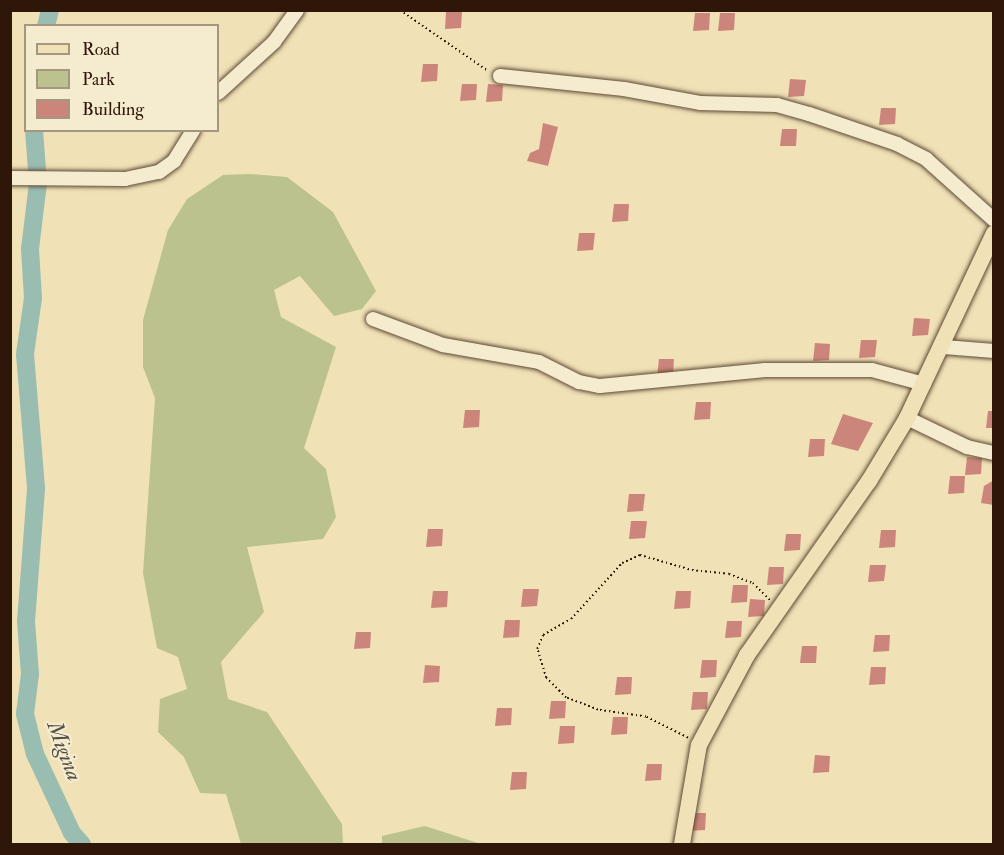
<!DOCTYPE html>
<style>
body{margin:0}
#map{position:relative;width:1004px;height:855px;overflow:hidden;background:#f0e1b7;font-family:"IM FELL Double Pica",serif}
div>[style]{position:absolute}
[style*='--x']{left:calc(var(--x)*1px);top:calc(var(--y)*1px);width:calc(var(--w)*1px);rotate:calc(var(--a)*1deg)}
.green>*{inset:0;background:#bbc28e}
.river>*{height:18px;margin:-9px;padding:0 9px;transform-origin:9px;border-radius:9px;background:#9abdb2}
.building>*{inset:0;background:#cc857a}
.path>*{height:1.5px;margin-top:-0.75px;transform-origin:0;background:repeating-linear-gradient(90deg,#2e1608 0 1.5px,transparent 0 4.5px)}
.roads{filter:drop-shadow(0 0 2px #5e4934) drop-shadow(0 0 2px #5e4934)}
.minor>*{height:14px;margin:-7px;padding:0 7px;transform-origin:7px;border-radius:7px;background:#f5ecd0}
.major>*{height:16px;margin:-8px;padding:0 8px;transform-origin:8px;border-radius:8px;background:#f0e1b7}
span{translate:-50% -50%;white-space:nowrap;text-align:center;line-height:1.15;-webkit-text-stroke:4.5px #f5ecd0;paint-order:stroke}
.water-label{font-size:22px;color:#545044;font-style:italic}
.frame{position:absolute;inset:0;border:12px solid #2e1608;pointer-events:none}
.legend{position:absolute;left:24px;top:24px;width:195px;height:108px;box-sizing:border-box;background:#f5ecd0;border:2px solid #a59680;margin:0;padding:8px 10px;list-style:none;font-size:18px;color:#2e1608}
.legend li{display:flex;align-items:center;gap:12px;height:30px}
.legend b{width:30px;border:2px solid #a59680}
</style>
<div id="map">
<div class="green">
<i style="clip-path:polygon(250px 174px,287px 177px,333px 212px,376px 291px,362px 309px,334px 316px,300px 276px,274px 290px,281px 317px,336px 347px,304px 448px,326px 469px,336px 517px,323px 539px,247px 547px,264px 612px,221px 662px,228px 699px,267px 712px,342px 824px,343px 844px,241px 844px,226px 794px,200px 793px,184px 757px,158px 732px,160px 699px,187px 689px,178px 657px,157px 648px,143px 573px,155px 398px,143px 367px,143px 320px,168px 230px,187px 199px,223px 175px)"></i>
<i style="clip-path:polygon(425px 826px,481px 844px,382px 844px,382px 836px)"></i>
</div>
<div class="river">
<i style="--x:46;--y:26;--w:16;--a:-76"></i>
<i style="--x:34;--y:130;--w:53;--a:85.7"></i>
<i style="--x:38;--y:183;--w:66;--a:96.9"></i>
<i style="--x:30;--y:249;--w:49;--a:86.5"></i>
<i style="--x:33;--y:298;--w:57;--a:98.1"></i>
<i style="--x:25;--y:354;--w:135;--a:85.3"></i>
<i style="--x:36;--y:489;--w:132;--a:94.3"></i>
<i style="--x:26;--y:621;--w:53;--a:85.7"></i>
<i style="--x:30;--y:674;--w:40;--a:97.1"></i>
<i style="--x:25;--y:714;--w:41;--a:76"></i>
<i style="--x:35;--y:754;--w:87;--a:64.9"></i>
<i style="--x:72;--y:833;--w:15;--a:48"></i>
</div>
<div class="building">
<i style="clip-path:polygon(446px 12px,462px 12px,461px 28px,445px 29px)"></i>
<i style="clip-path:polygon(695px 13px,710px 13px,709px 30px,693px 31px)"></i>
<i style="clip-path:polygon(720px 13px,735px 13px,734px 30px,718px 31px)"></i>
<i style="clip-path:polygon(423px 64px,438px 64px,437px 81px,421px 82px)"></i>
<i style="clip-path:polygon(790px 79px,806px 80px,804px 96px,788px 97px)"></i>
<i style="clip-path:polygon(462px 84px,477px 84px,476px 100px,460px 101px)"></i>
<i style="clip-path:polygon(488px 84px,503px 85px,502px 101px,486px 102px)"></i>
<i style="clip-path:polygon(881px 108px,896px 108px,895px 124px,879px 125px)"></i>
<i style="clip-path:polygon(543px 123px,558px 127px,548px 166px,527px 161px,530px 153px,539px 149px)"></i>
<i style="clip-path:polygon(782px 129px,797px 129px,796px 146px,780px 146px)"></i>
<i style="clip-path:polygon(614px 204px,629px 204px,628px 221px,612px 222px)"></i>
<i style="clip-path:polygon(579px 233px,595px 233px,593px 250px,577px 251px)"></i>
<i style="clip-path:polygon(914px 318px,930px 319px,928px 335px,912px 336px)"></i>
<i style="clip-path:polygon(861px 340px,877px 340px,875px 357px,859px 358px)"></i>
<i style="clip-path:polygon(815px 343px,830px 344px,829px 360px,813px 361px)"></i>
<i style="clip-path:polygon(659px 359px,674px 359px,673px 376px,657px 377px)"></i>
<i style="clip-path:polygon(696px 402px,711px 402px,710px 419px,694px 420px)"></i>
<i style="clip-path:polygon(465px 410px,480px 410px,479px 427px,463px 428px)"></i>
<i style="clip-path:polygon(988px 411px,994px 411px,994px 428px,986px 428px)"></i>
<i style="clip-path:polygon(843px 414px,873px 423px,858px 451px,831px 444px)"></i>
<i style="clip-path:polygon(810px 439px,825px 439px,824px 456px,808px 457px)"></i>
<i style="clip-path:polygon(967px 457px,982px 458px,981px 474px,965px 475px)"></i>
<i style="clip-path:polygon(950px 476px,965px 476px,964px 493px,948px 494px)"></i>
<i style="clip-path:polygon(994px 480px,994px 505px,981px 503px,984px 486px)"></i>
<i style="clip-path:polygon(629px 494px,645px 494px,643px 511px,627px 512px)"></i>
<i style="clip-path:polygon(631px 521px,647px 521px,645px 538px,629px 539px)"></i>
<i style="clip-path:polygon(428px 529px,443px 529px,442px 546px,426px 547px)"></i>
<i style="clip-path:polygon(881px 530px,896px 530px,895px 547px,879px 548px)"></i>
<i style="clip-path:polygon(786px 534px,801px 534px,800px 550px,784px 551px)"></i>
<i style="clip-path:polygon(870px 565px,886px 565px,884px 581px,868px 582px)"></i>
<i style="clip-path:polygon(769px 567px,784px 567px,783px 584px,767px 585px)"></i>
<i style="clip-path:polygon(733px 585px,748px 585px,747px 602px,731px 603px)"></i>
<i style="clip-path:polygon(523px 589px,539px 589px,537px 606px,521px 607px)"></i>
<i style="clip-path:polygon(433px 591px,448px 591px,447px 607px,431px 608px)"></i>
<i style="clip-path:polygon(676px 591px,691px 591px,690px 608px,674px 609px)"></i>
<i style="clip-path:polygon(750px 599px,765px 600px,764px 616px,748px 617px)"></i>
<i style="clip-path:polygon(505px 620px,520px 620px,519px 637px,503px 638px)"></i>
<i style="clip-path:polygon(727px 621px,742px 621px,741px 637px,725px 638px)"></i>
<i style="clip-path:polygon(356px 632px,371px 632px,370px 648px,354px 649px)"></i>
<i style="clip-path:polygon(875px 635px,890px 635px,889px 651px,873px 652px)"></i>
<i style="clip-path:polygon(802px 646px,817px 646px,816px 663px,800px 663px)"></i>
<i style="clip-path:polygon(702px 660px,717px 660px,716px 677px,700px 678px)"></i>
<i style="clip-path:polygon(425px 665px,440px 666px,439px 682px,423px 683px)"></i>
<i style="clip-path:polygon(871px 667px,886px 667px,885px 684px,869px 685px)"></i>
<i style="clip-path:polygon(617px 677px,632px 677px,631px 694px,615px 695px)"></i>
<i style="clip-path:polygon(693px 692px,708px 692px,707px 709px,691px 710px)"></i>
<i style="clip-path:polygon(551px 701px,566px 701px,565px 718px,549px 719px)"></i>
<i style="clip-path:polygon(497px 708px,512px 708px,511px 725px,495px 726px)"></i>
<i style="clip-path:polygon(613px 717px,628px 717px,627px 734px,611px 735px)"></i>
<i style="clip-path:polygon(560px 726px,575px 726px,574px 743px,558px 744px)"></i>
<i style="clip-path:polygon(815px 755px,830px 756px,829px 772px,813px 773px)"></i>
<i style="clip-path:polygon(647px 764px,662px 764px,661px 780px,645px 781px)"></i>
<i style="clip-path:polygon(512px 772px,527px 772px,526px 789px,510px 790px)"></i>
<i style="clip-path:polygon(691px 813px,706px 813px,705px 830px,689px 831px)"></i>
</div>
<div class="path">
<i style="--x:400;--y:10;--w:107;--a:34.7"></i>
<i style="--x:688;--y:738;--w:47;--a:-153.4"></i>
<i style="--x:646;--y:717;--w:49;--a:-171.7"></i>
<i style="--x:598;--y:710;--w:34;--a:-159"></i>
<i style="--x:566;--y:698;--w:28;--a:-135"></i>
<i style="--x:546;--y:678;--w:30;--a:-107"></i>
<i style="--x:537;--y:649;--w:15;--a:-67"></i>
<i style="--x:543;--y:635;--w:32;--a:-30"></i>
<i style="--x:571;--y:619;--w:76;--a:-47.7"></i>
<i style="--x:622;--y:563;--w:20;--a:-24"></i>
<i style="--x:640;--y:555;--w:54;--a:16.1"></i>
<i style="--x:692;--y:570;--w:37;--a:6"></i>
<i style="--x:729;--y:574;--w:26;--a:21"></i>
<i style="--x:753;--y:583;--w:24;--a:45"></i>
</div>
<div class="roads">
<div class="minor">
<i style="--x:500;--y:76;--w:125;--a:6"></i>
<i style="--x:624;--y:89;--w:77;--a:10.4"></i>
<i style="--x:700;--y:103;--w:77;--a:1.5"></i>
<i style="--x:777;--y:105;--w:33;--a:16"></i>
<i style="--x:809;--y:114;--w:93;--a:18.8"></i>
<i style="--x:897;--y:144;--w:33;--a:27"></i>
<i style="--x:926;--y:159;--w:91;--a:41.9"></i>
<i style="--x:218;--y:93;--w:76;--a:-42.3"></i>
<i style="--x:274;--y:42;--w:39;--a:-54"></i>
<i style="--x:10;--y:178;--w:115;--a:0.5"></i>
<i style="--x:125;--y:179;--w:35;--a:-12"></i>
<i style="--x:159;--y:172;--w:19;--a:-36"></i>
<i style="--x:174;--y:161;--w:36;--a:-58"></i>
<i style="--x:373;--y:319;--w:75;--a:20.4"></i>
<i style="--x:443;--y:345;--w:97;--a:10"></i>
<i style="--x:539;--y:362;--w:45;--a:26.6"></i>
<i style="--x:579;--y:382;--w:21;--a:11"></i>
<i style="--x:600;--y:386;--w:166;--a:-5.5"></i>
<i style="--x:765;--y:370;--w:107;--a:0"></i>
<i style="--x:872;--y:370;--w:54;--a:15.1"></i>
<i style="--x:944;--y:347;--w:50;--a:4.6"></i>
<i style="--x:907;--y:418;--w:67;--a:25.8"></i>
<i style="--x:967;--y:447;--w:28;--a:13"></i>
</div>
<div class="major">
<i style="--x:682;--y:844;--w:100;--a:-80.3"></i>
<i style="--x:699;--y:745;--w:102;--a:-61.9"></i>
<i style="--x:747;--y:655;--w:213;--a:-55"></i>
<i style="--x:869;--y:481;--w:74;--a:-58.9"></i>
<i style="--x:907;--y:418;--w:204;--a:-64.8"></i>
</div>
</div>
<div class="water-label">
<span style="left:64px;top:751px;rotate:69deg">Migina</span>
</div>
<div class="frame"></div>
<ul class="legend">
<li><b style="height:8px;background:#f0e1b7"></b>Road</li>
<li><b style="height:16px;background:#bbc28e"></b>Park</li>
<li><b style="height:16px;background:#cc857a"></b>Building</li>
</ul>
</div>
